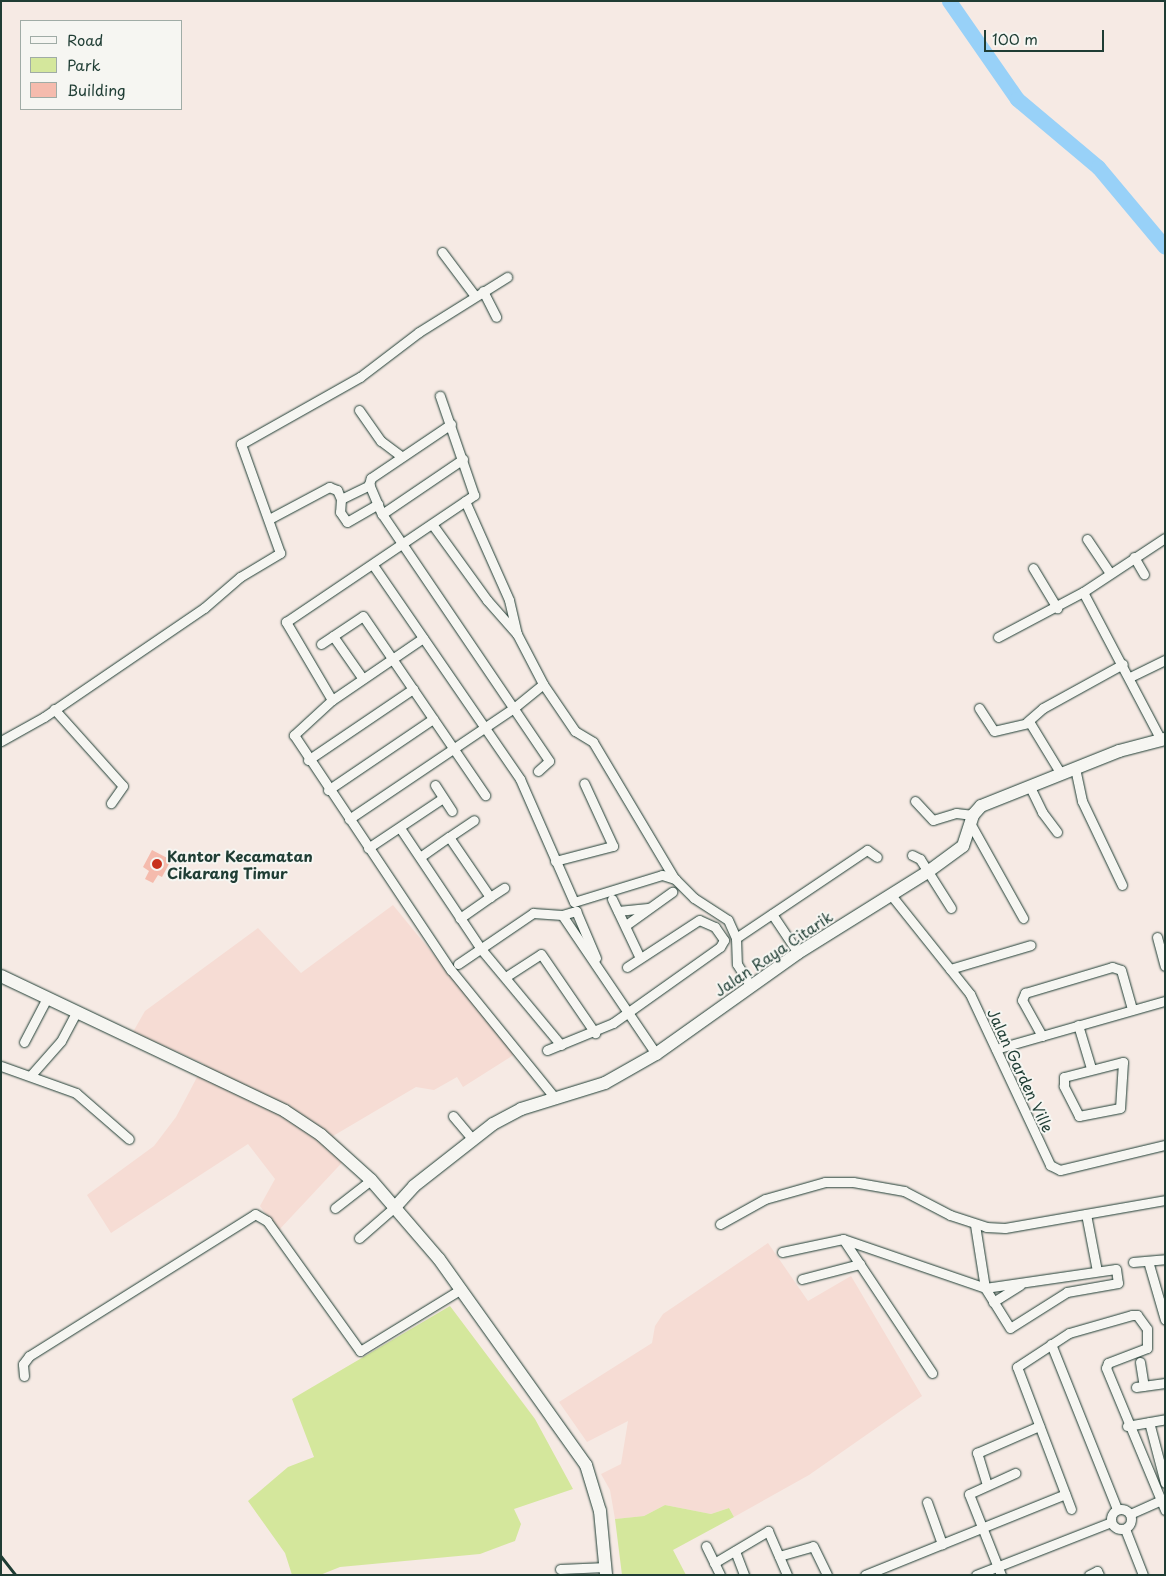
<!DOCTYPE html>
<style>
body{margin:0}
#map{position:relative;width:1166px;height:1576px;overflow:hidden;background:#f6eae4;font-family:"Playpen Sans",sans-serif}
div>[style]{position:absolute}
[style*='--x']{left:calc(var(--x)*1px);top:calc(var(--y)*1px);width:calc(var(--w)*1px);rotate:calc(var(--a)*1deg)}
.built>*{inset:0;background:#f6dcd4}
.green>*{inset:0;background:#d4e79c}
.river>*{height:15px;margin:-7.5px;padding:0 7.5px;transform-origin:7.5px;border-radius:7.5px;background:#98d1f8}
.building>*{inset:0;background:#f5bbad}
.roads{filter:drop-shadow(0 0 1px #1f3d34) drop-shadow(0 0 1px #1f3d34)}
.street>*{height:9px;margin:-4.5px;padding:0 4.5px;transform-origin:4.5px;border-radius:4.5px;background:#f6f6f2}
.street>.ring{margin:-4.5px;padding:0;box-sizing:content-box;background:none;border:9px solid #f6f6f2;border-radius:50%}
.secondary>*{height:12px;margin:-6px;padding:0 6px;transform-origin:6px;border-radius:6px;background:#f6f6f2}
.rail>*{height:2.5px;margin:-1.25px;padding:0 1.25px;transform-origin:1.25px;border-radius:1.25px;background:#1f3d34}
.dots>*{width:14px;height:14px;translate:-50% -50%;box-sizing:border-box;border:2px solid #f6f6f2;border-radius:50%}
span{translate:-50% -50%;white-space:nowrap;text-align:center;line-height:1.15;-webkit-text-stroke:4px #f6f6f2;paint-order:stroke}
.poi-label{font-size:15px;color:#1f3d34;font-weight:700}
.left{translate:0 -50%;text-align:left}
.street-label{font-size:15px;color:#1f3d34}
.frame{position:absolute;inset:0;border:2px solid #1f3d34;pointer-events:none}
.legend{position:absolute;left:20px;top:20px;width:162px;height:90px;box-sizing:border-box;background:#f6f6f2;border:1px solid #a0aca6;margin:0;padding:6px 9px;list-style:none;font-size:15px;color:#1f3d34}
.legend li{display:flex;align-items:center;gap:10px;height:25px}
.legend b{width:25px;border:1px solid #a0aca6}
.scale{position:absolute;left:984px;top:30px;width:120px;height:22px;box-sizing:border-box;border:2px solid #1f3d34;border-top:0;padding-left:6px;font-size:15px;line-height:18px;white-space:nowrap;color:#1f3d34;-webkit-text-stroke:4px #f6f6f2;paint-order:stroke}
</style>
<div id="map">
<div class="built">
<i style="clip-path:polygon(393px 905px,515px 1054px,463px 1087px,457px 1077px,434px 1090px,416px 1087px,333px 1136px,351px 1153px,278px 1231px,260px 1206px,275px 1179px,248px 1144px,111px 1233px,87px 1195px,154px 1146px,176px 1117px,204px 1064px,133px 1032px,145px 1011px,258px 928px,301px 973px)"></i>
<i style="clip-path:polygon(768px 1243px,808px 1301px,851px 1276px,922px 1396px,809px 1475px,734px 1517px,729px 1508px,711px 1514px,665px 1505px,644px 1516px,615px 1519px,610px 1490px,601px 1474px,621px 1464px,628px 1421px,587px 1442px,559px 1402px,652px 1343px,655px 1326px,663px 1314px)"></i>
</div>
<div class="green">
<i style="clip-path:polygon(450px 1306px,535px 1419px,573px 1489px,514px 1509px,521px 1524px,515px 1541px,480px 1554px,340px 1567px,320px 1575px,292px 1575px,285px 1553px,248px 1501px,288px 1467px,314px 1457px,292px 1399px)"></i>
<i style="clip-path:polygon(665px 1505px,711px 1514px,729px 1508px,734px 1517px,673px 1550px,686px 1575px,622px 1575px,615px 1519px,644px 1516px)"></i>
</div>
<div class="river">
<i style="--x:949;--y:1;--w:119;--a:55.2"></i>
<i style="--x:1017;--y:99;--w:106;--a:40"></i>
<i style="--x:1098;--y:167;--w:104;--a:50.1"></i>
</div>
<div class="building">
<i style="clip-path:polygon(152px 850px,171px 860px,162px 877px,158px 875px,153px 883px,145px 879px,149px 871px,143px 867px)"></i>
</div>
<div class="roads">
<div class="street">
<i style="--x:442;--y:252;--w:55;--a:53.1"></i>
<i style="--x:483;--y:291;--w:29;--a:63"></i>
<i style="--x:359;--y:410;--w:38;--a:55"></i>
<i style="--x:381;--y:441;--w:26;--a:37"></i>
<i style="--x:451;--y:424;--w:97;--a:146"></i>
<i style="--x:371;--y:478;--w:6;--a:108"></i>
<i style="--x:369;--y:484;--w:33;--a:67"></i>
<i style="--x:382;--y:514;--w:298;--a:55.9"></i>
<i style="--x:549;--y:761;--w:15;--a:138"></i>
<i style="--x:341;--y:499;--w:13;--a:94"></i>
<i style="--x:340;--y:512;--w:12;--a:55"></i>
<i style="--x:347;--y:522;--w:36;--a:-30"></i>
<i style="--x:465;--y:501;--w:108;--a:66"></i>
<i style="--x:509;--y:600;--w:35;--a:77"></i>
<i style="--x:382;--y:514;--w:98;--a:-34.2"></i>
<i style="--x:271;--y:518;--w:66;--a:-28.1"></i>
<i style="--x:329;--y:487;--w:9;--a:21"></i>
<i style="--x:337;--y:490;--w:10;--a:66"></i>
<i style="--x:341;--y:499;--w:32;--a:-26"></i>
<i style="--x:432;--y:524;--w:94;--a:54.1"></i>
<i style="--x:487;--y:600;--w:45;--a:48.6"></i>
<i style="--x:517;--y:634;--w:56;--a:62.5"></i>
<i style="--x:543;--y:684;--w:57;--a:55.8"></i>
<i style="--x:575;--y:731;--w:21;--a:31"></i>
<i style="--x:593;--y:742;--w:158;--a:59.2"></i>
<i style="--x:1087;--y:539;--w:40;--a:56"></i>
<i style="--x:1134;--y:557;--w:20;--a:60"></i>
<i style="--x:373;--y:565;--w:260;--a:55.5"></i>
<i style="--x:520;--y:779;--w:134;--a:66.3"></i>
<i style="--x:574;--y:902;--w:92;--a:-17.1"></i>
<i style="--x:662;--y:875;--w:14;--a:17"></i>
<i style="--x:675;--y:879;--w:27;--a:45"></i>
<i style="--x:694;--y:898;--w:40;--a:32.9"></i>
<i style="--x:728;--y:920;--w:20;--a:66"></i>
<i style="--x:736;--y:938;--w:26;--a:88"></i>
<i style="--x:737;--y:964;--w:26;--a:58"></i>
<i style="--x:1033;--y:568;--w:47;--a:59"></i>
<i style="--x:333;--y:636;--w:52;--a:55.1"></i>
<i style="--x:998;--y:637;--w:96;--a:-27.9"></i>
<i style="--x:423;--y:638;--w:110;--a:145.7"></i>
<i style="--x:332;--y:700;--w:52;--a:137.4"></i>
<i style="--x:294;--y:735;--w:283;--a:56.3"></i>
<i style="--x:451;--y:970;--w:165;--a:50.9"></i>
<i style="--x:321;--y:644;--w:50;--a:-33.7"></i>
<i style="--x:363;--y:616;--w:217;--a:55.7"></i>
<i style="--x:1130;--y:677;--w:39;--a:-26"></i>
<i style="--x:332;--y:700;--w:91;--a:-120.5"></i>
<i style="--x:286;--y:622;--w:227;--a:-34"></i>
<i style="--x:474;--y:495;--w:105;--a:-109"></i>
<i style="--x:979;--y:708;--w:27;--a:57"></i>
<i style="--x:994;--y:731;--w:37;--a:-13"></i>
<i style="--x:1030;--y:723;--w:60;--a:58.7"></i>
<i style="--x:54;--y:709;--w:103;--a:48.1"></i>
<i style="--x:123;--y:786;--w:21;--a:125"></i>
<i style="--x:1027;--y:722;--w:21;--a:-41"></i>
<i style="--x:1043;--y:708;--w:91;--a:-28.8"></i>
<i style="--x:1161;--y:740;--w:167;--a:-117.8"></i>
<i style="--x:1083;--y:592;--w:98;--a:-33.4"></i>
<i style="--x:1;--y:741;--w:49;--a:-29.2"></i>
<i style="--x:44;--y:717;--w:194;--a:-34.3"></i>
<i style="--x:204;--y:608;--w:48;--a:-40.7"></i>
<i style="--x:240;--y:577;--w:47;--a:-31"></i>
<i style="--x:280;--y:553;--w:116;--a:-109.7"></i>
<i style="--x:241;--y:444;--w:137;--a:-29.4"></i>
<i style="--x:360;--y:377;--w:74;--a:-37.3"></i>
<i style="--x:419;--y:332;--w:104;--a:-32"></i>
<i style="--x:308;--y:760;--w:127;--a:-34.1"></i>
<i style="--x:1075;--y:768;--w:34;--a:78"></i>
<i style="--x:1082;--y:801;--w:93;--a:64.5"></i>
<i style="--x:435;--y:785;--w:31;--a:57"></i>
<i style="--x:1030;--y:787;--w:28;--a:64"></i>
<i style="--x:1042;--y:812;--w:25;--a:53"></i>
<i style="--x:328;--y:790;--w:127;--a:-34.1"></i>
<i style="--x:915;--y:801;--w:26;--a:47"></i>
<i style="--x:933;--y:820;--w:24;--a:-17"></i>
<i style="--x:956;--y:813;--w:17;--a:7"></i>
<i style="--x:349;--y:819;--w:200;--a:-34"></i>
<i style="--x:515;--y:707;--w:36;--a:-39"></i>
<i style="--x:970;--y:823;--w:109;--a:60.8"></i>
<i style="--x:400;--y:828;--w:146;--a:56.2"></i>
<i style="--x:481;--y:949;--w:125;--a:50.2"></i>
<i style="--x:449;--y:837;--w:30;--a:-34"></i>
<i style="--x:368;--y:848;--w:90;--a:-33.7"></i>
<i style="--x:912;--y:855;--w:9;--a:27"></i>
<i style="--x:920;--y:859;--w:58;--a:57.7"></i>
<i style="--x:420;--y:857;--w:35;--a:-35"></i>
<i style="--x:449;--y:837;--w:73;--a:55.7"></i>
<i style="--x:490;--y:897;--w:37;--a:145"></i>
<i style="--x:555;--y:861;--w:60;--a:-14.5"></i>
<i style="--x:613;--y:846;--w:69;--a:-114.7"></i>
<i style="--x:891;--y:895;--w:127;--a:51.4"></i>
<i style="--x:970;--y:994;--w:189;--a:64.9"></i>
<i style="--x:1050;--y:1165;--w:11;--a:27"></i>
<i style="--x:1060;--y:1170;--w:108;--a:-13.4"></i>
<i style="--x:490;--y:897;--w:17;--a:-33"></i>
<i style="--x:612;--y:899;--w:65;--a:64.6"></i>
<i style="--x:618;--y:911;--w:30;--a:-6"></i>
<i style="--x:772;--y:914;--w:47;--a:56.3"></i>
<i style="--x:562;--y:915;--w:15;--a:-16"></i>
<i style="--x:576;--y:911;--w:51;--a:66.9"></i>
<i style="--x:626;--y:925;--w:57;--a:-35.7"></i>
<i style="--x:1157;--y:937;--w:30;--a:75"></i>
<i style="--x:736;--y:938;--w:158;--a:-33.9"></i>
<i style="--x:867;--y:850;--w:12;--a:35"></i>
<i style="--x:458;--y:964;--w:91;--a:-34.2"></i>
<i style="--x:533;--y:913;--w:29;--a:4"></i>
<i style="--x:562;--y:915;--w:168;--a:55.9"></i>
<i style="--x:950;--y:969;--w:84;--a:-16.5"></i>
<i style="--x:507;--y:976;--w:40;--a:-32.9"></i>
<i style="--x:541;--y:954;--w:96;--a:55.6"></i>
<i style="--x:1078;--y:1025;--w:45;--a:73.2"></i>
<i style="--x:1042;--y:1036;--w:41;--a:-119.1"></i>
<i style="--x:1022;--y:1000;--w:8;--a:-67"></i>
<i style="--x:1025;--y:993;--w:91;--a:-16.6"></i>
<i style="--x:1112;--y:967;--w:9;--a:18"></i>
<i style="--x:1121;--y:970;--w:41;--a:74.2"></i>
<i style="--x:24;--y:1042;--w:50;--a:-62.4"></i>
<i style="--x:996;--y:1049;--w:176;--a:-15.9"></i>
<i style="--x:547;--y:1050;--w:71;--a:-22.2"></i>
<i style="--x:613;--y:1023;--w:131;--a:-35.4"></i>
<i style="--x:720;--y:947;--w:8;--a:-60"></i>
<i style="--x:724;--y:940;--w:16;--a:-125"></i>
<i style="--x:715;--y:927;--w:17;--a:-156"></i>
<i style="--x:699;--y:920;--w:86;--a:146.9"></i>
<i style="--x:1123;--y:1062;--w:46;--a:93.7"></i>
<i style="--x:1120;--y:1108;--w:42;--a:169"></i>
<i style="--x:1079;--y:1116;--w:34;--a:-117"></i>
<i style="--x:1064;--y:1086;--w:9;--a:-90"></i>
<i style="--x:1064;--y:1077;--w:61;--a:-14.3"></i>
<i style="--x:1;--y:1066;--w:80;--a:19.8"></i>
<i style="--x:76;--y:1093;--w:70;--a:41"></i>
<i style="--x:31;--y:1075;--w:45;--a:-48.6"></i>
<i style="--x:61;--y:1041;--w:34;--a:-62"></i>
<i style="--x:453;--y:1116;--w:30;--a:50"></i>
<i style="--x:335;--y:1208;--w:46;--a:-37.9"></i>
<i style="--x:1086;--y:1214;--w:58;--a:79.1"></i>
<i style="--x:720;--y:1224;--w:51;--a:-29.1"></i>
<i style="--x:765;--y:1199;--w:62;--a:-15.8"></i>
<i style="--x:825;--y:1182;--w:28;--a:0"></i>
<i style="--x:853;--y:1182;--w:52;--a:10"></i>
<i style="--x:904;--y:1191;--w:52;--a:27.6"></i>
<i style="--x:950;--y:1215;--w:38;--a:18"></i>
<i style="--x:986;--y:1227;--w:19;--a:3"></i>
<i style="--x:1005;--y:1228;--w:162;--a:-9.9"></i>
<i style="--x:359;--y:1238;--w:50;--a:-41"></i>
<i style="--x:843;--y:1239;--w:161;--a:56.4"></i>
<i style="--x:782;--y:1252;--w:62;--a:-12"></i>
<i style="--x:843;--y:1239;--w:150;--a:19"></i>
<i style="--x:985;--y:1288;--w:132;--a:-8.3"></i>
<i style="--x:1116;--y:1269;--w:14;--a:82"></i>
<i style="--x:1118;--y:1283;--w:52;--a:170"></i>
<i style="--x:1067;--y:1292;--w:67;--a:147.7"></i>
<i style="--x:1010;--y:1328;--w:47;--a:-122"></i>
<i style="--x:985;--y:1288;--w:64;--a:-99"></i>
<i style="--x:1148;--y:1261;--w:61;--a:73.9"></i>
<i style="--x:1133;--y:1262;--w:32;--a:-5"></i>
<i style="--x:802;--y:1279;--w:60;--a:-14.5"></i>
<i style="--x:993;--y:1302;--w:32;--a:-32"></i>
<i style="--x:1051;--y:1344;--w:178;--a:68.2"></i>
<i style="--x:1140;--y:1362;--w:24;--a:81"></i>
<i style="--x:24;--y:1376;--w:12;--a:-95"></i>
<i style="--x:23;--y:1364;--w:10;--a:-53"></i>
<i style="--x:29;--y:1356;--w:267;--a:-32.1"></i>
<i style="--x:255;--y:1214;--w:14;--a:30"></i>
<i style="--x:267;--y:1221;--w:160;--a:54.4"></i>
<i style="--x:360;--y:1351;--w:119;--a:-31.5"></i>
<i style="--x:1136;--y:1387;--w:29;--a:-8"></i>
<i style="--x:1149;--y:1422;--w:63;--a:75.3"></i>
<i style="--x:1127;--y:1426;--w:39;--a:-10"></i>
<i style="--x:987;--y:1485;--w:34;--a:-107"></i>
<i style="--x:977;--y:1453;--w:68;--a:-23.5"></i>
<i style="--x:927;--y:1502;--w:45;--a:70.3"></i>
<i class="ring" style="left:1111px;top:1509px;width:11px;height:11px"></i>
<i style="--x:1071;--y:1509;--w:152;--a:-110.8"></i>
<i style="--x:1017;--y:1367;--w:62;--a:-33.2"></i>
<i style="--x:1069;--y:1333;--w:66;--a:-15.9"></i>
<i style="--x:1132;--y:1315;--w:5;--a:0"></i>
<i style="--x:1137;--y:1315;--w:17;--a:54"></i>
<i style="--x:1147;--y:1329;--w:19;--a:90"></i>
<i style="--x:1147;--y:1348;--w:42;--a:159"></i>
<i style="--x:1108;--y:1363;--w:5;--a:112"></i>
<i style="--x:1106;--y:1368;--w:154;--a:67.4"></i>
<i style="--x:1130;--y:1514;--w:34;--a:-24"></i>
<i style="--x:1125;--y:1529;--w:49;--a:68.6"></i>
<i style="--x:706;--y:1546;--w:32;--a:64"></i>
<i style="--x:735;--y:1551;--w:26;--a:69"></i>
<i style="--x:779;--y:1556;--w:35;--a:-16"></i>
<i style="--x:813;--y:1546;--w:32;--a:64"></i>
<i style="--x:714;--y:1563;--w:63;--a:-30.7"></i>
<i style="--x:768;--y:1531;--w:48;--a:66.6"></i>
<i style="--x:560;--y:1569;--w:46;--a:-2.5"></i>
<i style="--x:865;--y:1575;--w:216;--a:-22"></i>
<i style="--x:976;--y:1575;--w:145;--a:-21.4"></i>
<i style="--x:1001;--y:1575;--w:87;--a:-111.6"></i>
<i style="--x:969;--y:1494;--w:51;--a:-24.5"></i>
<i style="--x:1089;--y:1575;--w:9;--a:-27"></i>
<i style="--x:1097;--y:1571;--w:4;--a:63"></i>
</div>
<div class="secondary">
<i style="--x:1;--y:976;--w:314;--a:25.4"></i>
<i style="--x:285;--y:1111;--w:43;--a:33.7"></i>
<i style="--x:321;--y:1135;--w:67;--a:42"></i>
<i style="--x:371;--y:1180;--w:104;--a:49.3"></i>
<i style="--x:439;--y:1259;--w:253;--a:54.5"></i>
<i style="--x:586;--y:1465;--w:48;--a:73.1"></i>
<i style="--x:600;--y:1511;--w:64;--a:84.6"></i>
<i style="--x:397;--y:1205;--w:25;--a:-48"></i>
<i style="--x:414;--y:1186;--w:100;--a:-38.1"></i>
<i style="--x:493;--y:1124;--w:32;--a:-28"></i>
<i style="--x:521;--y:1109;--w:88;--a:-17.2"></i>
<i style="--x:605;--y:1083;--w:59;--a:-29.6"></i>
<i style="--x:656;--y:1054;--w:174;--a:-35.4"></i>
<i style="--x:798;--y:953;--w:155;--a:-32"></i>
<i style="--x:929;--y:871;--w:42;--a:-36.3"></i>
<i style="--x:963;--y:846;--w:33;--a:-72"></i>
<i style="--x:973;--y:815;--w:12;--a:-48"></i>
<i style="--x:981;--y:806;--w:149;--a:-21.7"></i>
<i style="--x:1119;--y:751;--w:48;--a:-14.6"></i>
</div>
</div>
<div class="rail">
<i style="--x:1;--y:1556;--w:24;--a:52"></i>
</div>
<div class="dots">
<i style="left:157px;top:864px;background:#c8321e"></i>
</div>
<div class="poi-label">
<span class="left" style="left:167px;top:864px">Kantor Kecamatan<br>Cikarang Timur</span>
</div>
<div class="street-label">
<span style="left:773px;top:953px;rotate:-34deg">Jalan Raya Citarik</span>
<span style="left:1021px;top:1070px;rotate:65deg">Jalan Garden Ville</span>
</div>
<div class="frame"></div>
<ul class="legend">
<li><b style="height:6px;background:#f6f6f2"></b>Road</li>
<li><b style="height:14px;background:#d4e79c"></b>Park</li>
<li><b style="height:14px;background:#f5bbad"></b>Building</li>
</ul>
<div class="scale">100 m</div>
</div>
